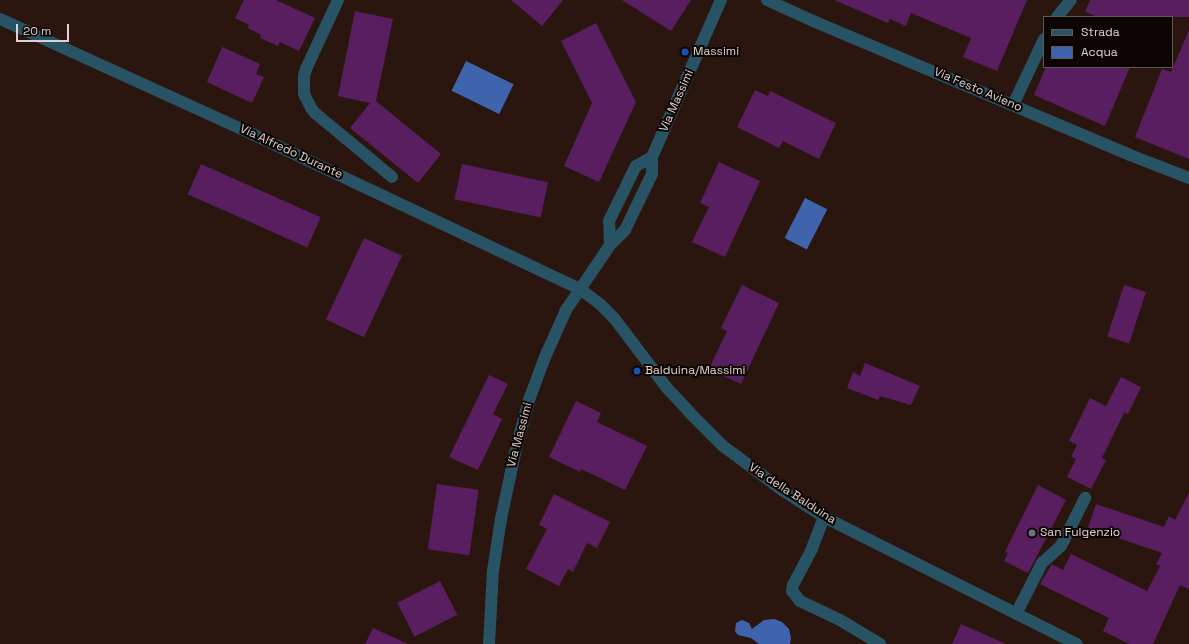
<!DOCTYPE html>
<style>
body{margin:0}
#map{position:relative;width:1189px;height:644px;overflow:hidden;background:#2a160e;font-family:"Space Grotesk",sans-serif}
div>[style]{position:absolute}
[style*='--x']{left:calc(var(--x)*1px);top:calc(var(--y)*1px);width:calc(var(--w)*1px);rotate:calc(var(--a)*1deg)}
.water>*{inset:0;background:#3f64ad;transform-origin:0 0}
.building>*{inset:0;background:#581e60;transform-origin:0 0}
.minor>*{height:12px;margin:-6px;padding:0 6px;transform-origin:6px;border-radius:6px;background:#285364}
.dots>*{width:11px;height:11px;translate:-50% -50%;box-sizing:border-box;border:2px solid #0c0503;border-radius:50%}
span{translate:-50% -50%;white-space:nowrap;text-align:center;line-height:1.15;-webkit-text-stroke:4px #0c0503;paint-order:stroke}
.poi-label{font-size:12px;color:#e0d1cc}
.left{translate:0 -50%;text-align:left}
.street-label{font-size:12px;color:#e0d1cc}
.legend{position:absolute;left:1043px;top:16px;width:130px;height:52px;box-sizing:border-box;background:#0c0503;border:1px solid #615753;margin:0;padding:5px 7px;list-style:none;font-size:12px;color:#e0d1cc}
.legend li{display:flex;align-items:center;gap:8px;height:20px}
.legend b{width:20px;border:1px solid #615753}
.scale{position:absolute;left:16px;top:24px;width:53px;height:18px;box-sizing:border-box;border:2px solid #e0d1cc;border-top:0;padding-left:5px;font-size:12px;line-height:14px;white-space:nowrap;color:#e0d1cc;-webkit-text-stroke:3px #0c0503;paint-order:stroke}
</style>
<div id="map">
<div class="water">
<i style="left:466px;top:61px;width:53px;height:33px;rotate:26deg"></i>
<i style="left:805px;top:198px;width:25px;height:45px;rotate:27deg"></i>
<i style="clip-path:polygon(774px 619px,782px 622px,789px 629px,791px 638px,790px 644px,759px 644px,751px 638px,738px 635px,735px 631px,736px 623px,742px 620px,749px 623px,752px 629px,764px 620px)"></i>
</div>
<div class="building">
<i style="clip-path:polygon(244px 0,276px 0,315px 18px,299px 51px,280px 42px,278px 46px,260px 38px,261px 35px,248px 28px,249px 25px,235px 18px)"></i>
<i style="clip-path:polygon(511px 0,563px 0,542px 26px)"></i>
<i style="clip-path:polygon(622px 0,691px 0,671px 31px)"></i>
<i style="clip-path:polygon(834px 0,1027px 0,997px 71px,963px 57px,971px 38px,911px 13px,906px 26px,890px 19px,888px 23px)"></i>
<i style="clip-path:polygon(1090px 0,1189px 0,1189px 17px,1098px 17px,1085px 12px)"></i>
<i style="clip-path:polygon(355px 11px,393px 19px,376px 101px,441px 154px,418px 183px,350px 128px,370px 103px,338px 96px)"></i>
<i style="clip-path:polygon(596px 23px,636px 102px,599px 182px,564px 166px,592px 103px,561px 41px)"></i>
<i style="clip-path:polygon(1189px 30px,1189px 159px,1135px 137px,1162px 69px,1171px 72px)"></i>
<i style="clip-path:polygon(222px 47px,260px 64px,256px 74px,264px 77px,252px 103px,207px 82px)"></i>
<i style="clip-path:polygon(1046px 67px,1130px 67px,1105px 126px,1034px 95px)"></i>
<i style="clip-path:polygon(755px 90px,768px 96px,770px 91px,836px 123px,819px 159px,783px 141px,779px 148px,737px 127px)"></i>
<i style="clip-path:polygon(719px 162px,760px 181px,725px 257px,692px 242px,709px 207px,700px 203px)"></i>
<i style="left:201px;top:164px;width:131px;height:33px;rotate:24deg"></i>
<i style="left:462px;top:164px;width:88px;height:36px;rotate:12deg"></i>
<i style="left:364px;top:238px;width:42px;height:90px;rotate:25deg"></i>
<i style="clip-path:polygon(742px 285px,779px 303px,741px 384px,709px 369px,727px 331px,721px 328px)"></i>
<i style="left:1124px;top:285px;width:23px;height:54px;rotate:18deg"></i>
<i style="clip-path:polygon(865px 363px,920px 386px,911px 405px,880px 396px,878px 400px,847px 388px,853px 372px,860px 376px)"></i>
<i style="clip-path:polygon(489px 375px,508px 384px,493px 414px,502px 419px,478px 470px,449px 457px)"></i>
<i style="clip-path:polygon(1121px 377px,1141px 387px,1128px 414px,1124px 413px,1102px 458px,1106px 460px,1091px 489px,1067px 477px,1076px 459px,1071px 457px,1077px 445px,1069px 441px,1090px 398px,1106px 406px)"></i>
<i style="clip-path:polygon(576px 401px,601px 413px,597px 422px,647px 446px,625px 490px,581px 469px,580px 472px,549px 457px)"></i>
<i style="left:437px;top:484px;width:42px;height:66px;rotate:8deg"></i>
<i style="clip-path:polygon(1038px 485px,1066px 500px,1028px 573px,1004px 561px,1008px 553px,1005px 552px)"></i>
<i style="clip-path:polygon(1189px 493px,1189px 589px,1180px 585px,1153px 644px,1129px 644px,1103px 631px,1109px 618px,1040px 584px,1052px 564px,1063px 570px,1071px 554px,1147px 591px,1160px 566px,1156px 564px,1162px 553px,1088px 528px,1096px 504px,1164px 527px,1169px 516px,1175px 520px)"></i>
<i style="clip-path:polygon(554px 494px,610px 522px,597px 548px,587px 543px,573px 572px,568px 569px,559px 586px,526px 569px,547px 529px,539px 525px)"></i>
<i style="left:440px;top:581px;width:38px;height:48px;rotate:63deg"></i>
<i style="clip-path:polygon(961px 624px,1006px 644px,952px 644px)"></i>
<i style="clip-path:polygon(373px 628px,408px 644px,365px 644px)"></i>
</div>
<div class="minor">
<i style="--x:338;--y:0;--w:76;--a:114.9"></i>
<i style="--x:306;--y:69;--w:7;--a:106"></i>
<i style="--x:304;--y:76;--w:18;--a:90"></i>
<i style="--x:304;--y:94;--w:16;--a:63"></i>
<i style="--x:311;--y:108;--w:6;--a:51"></i>
<i style="--x:315;--y:113;--w:100;--a:39.7"></i>
<i style="--x:767;--y:0;--w:51;--a:24.5"></i>
<i style="--x:813;--y:21;--w:344;--a:22.9"></i>
<i style="--x:1130;--y:155;--w:63;--a:21.3"></i>
<i style="--x:1057;--y:17;--w:22;--a:-51"></i>
<i style="--x:0;--y:19;--w:277;--a:24.5"></i>
<i style="--x:252;--y:134;--w:363;--a:25.3"></i>
<i style="--x:580;--y:289;--w:25;--a:37"></i>
<i style="--x:600;--y:304;--w:20;--a:45"></i>
<i style="--x:614;--y:318;--w:88;--a:52.9"></i>
<i style="--x:667;--y:388;--w:33;--a:47"></i>
<i style="--x:689;--y:412;--w:48;--a:45"></i>
<i style="--x:723;--y:446;--w:74;--a:36.7"></i>
<i style="--x:782;--y:490;--w:50;--a:32.7"></i>
<i style="--x:824;--y:517;--w:283;--a:26.7"></i>
<i style="--x:1013;--y:105;--w:73;--a:-64.8"></i>
<i style="--x:610;--y:245;--w:24;--a:-92"></i>
<i style="--x:609;--y:221;--w:61;--a:-63.9"></i>
<i style="--x:636;--y:166;--w:18;--a:-29"></i>
<i style="--x:824;--y:517;--w:34;--a:111"></i>
<i style="--x:812;--y:549;--w:41;--a:117.8"></i>
<i style="--x:793;--y:585;--w:6;--a:99"></i>
<i style="--x:792;--y:591;--w:13;--a:51"></i>
<i style="--x:800;--y:601;--w:44;--a:25.4"></i>
<i style="--x:840;--y:620;--w:47;--a:31"></i>
<i style="--x:1016;--y:614;--w:57;--a:-63"></i>
<i style="--x:1042;--y:563;--w:25;--a:-42"></i>
<i style="--x:1061;--y:546;--w:54;--a:-63.4"></i>
<i style="--x:489;--y:644;--w:73;--a:-86.9"></i>
<i style="--x:493;--y:571;--w:53;--a:-81.3"></i>
<i style="--x:501;--y:519;--w:77;--a:-78"></i>
<i style="--x:517;--y:444;--w:46;--a:-74.7"></i>
<i style="--x:529;--y:400;--w:46;--a:-69.6"></i>
<i style="--x:545;--y:357;--w:51;--a:-65.9"></i>
<i style="--x:566;--y:310;--w:78;--a:-55.9"></i>
<i style="--x:610;--y:245;--w:21;--a:-45"></i>
<i style="--x:625;--y:230;--w:62;--a:-64.3"></i>
<i style="--x:652;--y:174;--w:17;--a:-90"></i>
<i style="--x:652;--y:157;--w:171;--a:-66.3"></i>
</div>
<div class="dots">
<i style="left:685px;top:52px;background:#1a4fb4"></i>
<i style="left:637px;top:371px;background:#1a4fb4"></i>
<i style="left:1032px;top:533px;background:#6b7280"></i>
</div>
<div class="poi-label">
<span class="left" style="left:693px;top:52px">Massimi</span>
<span class="left" style="left:645px;top:371px">Balduina/Massimi</span>
<span class="left" style="left:1040px;top:533px">San Fulgenzio</span>
</div>
<div class="street-label">
<span style="left:978px;top:90px;rotate:23deg">Via Festo Avieno</span>
<span style="left:677px;top:101px;rotate:-66deg">Via Massimi</span>
<span style="left:291px;top:152px;rotate:25deg">Via Alfredo Durante</span>
<span style="left:520px;top:435px;rotate:-75deg">Via Massimi</span>
<span style="left:792px;top:494px;rotate:33deg">Via della Balduina</span>
</div>
<ul class="legend">
<li><b style="height:5px;background:#285364"></b>Strada</li>
<li><b style="height:11px;background:#3f64ad"></b>Acqua</li>
</ul>
<div class="scale">20 m</div>
</div>
